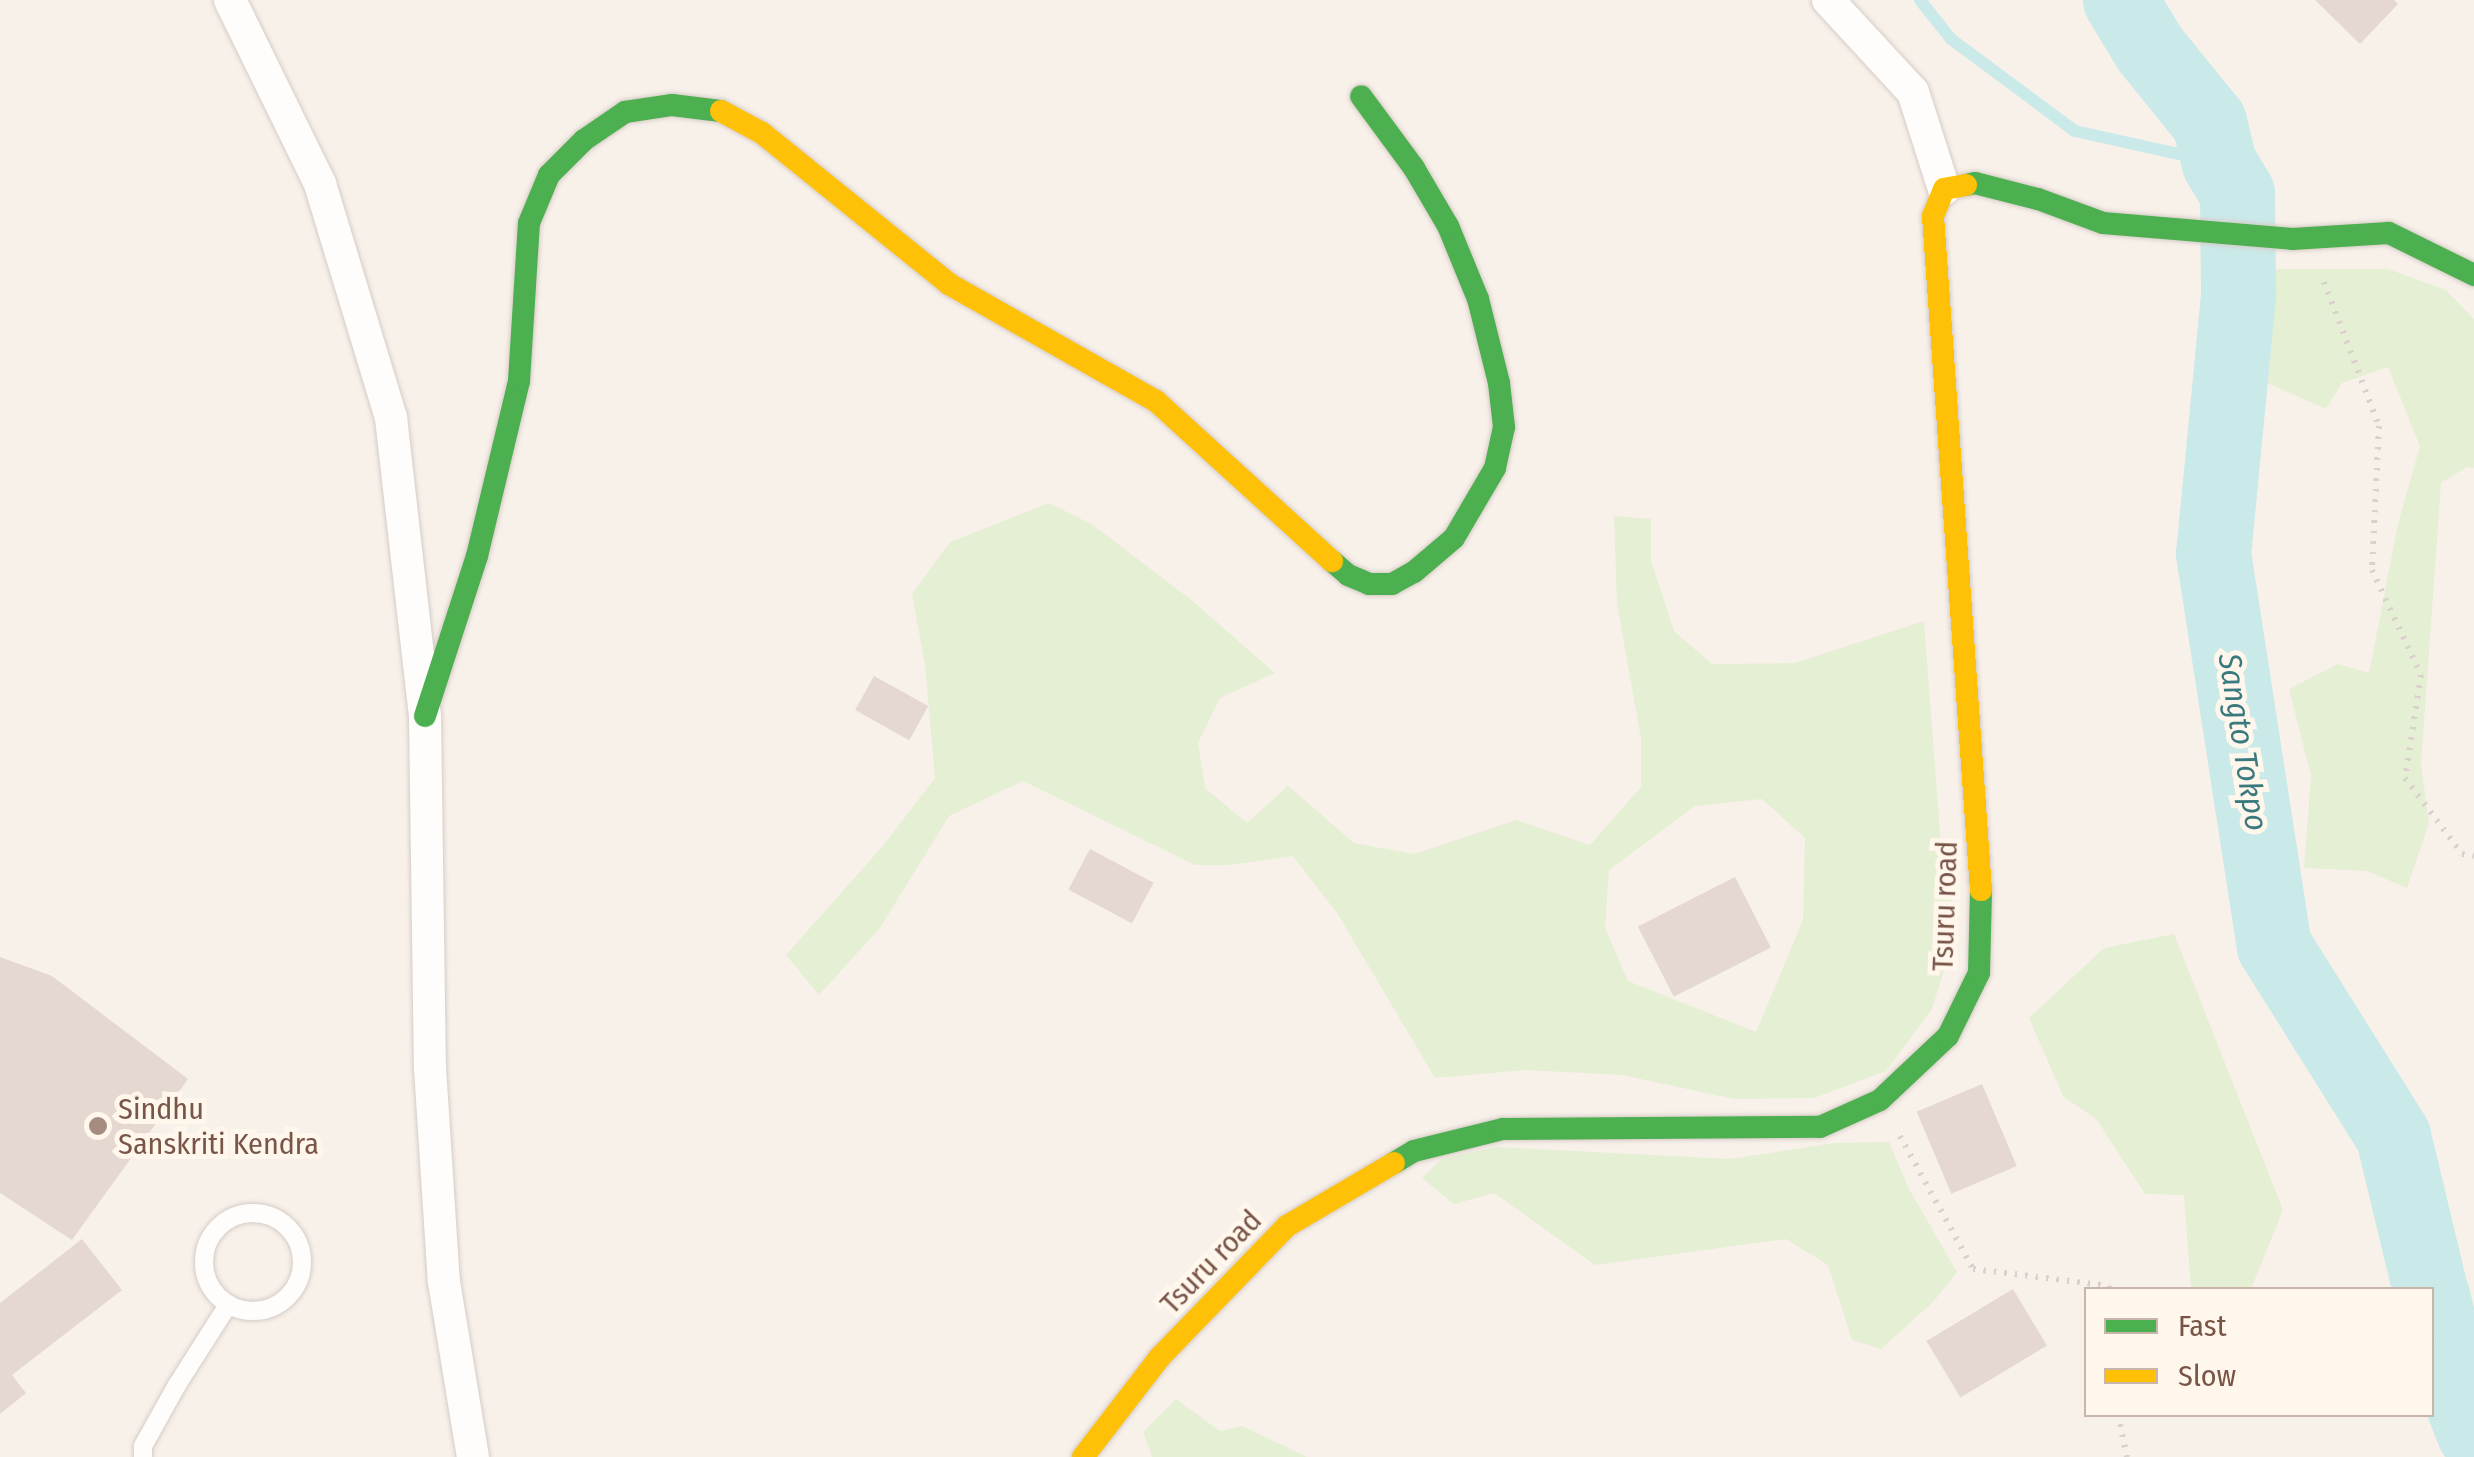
<!DOCTYPE html>
<style>
body{margin:0}
#map{position:relative;width:2474px;height:1457px;overflow:hidden;background:#f8f1ea;font-family:"Fira Sans Condensed",sans-serif}
div>[style]{position:absolute}
[style*='--x']{left:calc(var(--x)*1px);top:calc(var(--y)*1px);width:calc(var(--w)*1px);rotate:calc(var(--a)*1deg)}
.green>*{inset:0;background:#e5efd3}
.stream>*{height:12px;margin:-6px;padding:0 6px;transform-origin:6px;border-radius:6px;background:#cae9e9}
.river>*{height:75px;margin:-37.5px;padding:0 37.5px;transform-origin:37.5px;border-radius:37.5px;background:#cae9e9}
.building>*{inset:0;background:#e5d8d1;transform-origin:0 0}
.path>*{height:6px;margin-top:-3px;transform-origin:0;background:repeating-linear-gradient(90deg,#dad0cc 0 2.5px,transparent 0 10.5px)}
.roads{filter:drop-shadow(0 0 2px #d6ccc6) drop-shadow(0 0 2px #d6ccc6)}
.lane>*{height:18px;margin:-9px;padding:0 9px;transform-origin:9px;border-radius:9px;background:#fefdfc}
.lane>.ring{margin:-9px;padding:0;box-sizing:content-box;background:none;border:18px solid #fefdfc;border-radius:50%}
.street>*{height:32px;margin:-16px;padding:0 16px;transform-origin:16px;border-radius:16px;background:#fefdfc}
.fast>*{height:22px;margin:-11px;padding:0 11px;transform-origin:11px;border-radius:11px;background:#4caf50}
.slow>*{height:22px;margin:-11px;padding:0 11px;transform-origin:11px;border-radius:11px;background:#ffc107}
.dots>*{width:28px;height:28px;translate:-50% -50%;box-sizing:border-box;border:5px solid #fff6ec;border-radius:50%}
span{translate:-50% -50%;white-space:nowrap;text-align:center;line-height:1.15;-webkit-text-stroke:10px #fff6ec;paint-order:stroke}
.street-label{font-size:30px;color:#785547}
.poi-label{font-size:30px;color:#785547}
.left{translate:0 -50%;text-align:left}
.water-label{font-size:32px;color:#3a797e;font-style:italic}
.legend{position:absolute;left:2084px;top:1287px;width:350px;height:130px;box-sizing:border-box;background:#fff6ec;border:2px solid #c9b6aa;margin:0;padding:12px 18px;list-style:none;font-size:30px;color:#785547}
.legend li{display:flex;align-items:center;gap:20px;height:50px}
.legend b{width:50px;border:2px solid #c9b6aa}
</style>
<div id="map">
<div class="green">
<i style="clip-path:polygon(2276px 269px,2388px 269px,2446px 290px,2474px 319px,2474px 468px,2467px 467px,2441px 483px,2421px 764px,2429px 823px,2407px 888px,2367px 871px,2304px 868px,2311px 776px,2289px 689px,2338px 664px,2369px 673px,2398px 524px,2420px 446px,2388px 367px,2342px 383px,2326px 409px,2267px 383px)"></i>
<i style="clip-path:polygon(evenodd,1049px 503px,1093px 525px,1190px 599px,1275px 673px,1220px 698px,1198px 743px,1205px 788px,1247px 823px,1288px 786px,1354px 843px,1414px 854px,1516px 820px,1590px 845px,1641px 787px,1641px 739px,1617px 604px,1614px 516px,1651px 519px,1651px 561px,1674px 631px,1712px 664px,1795px 663px,1924px 621px,1943px 872px,1959px 922px,1932px 1009px,1886px 1071px,1814px 1098px,1734px 1099px,1622px 1075px,1526px 1070px,1435px 1078px,1337px 913px,1293px 856px,1229px 865px,1195px 865px,1023px 781px,949px 816px,880px 928px,819px 995px,786px 955px,882px 847px,935px 778px,925px 665px,912px 594px,950px 542px,1049px 503px,1762px 799px,1805px 838px,1803px 920px,1756px 1032px,1628px 981px,1605px 928px,1609px 870px,1695px 806px,1762px 799px)"></i>
<i style="clip-path:polygon(2174px 934px,2283px 1210px,2251px 1289px,2191px 1289px,2184px 1195px,2145px 1194px,2097px 1120px,2063px 1096px,2029px 1018px,2104px 948px)"></i>
<i style="clip-path:polygon(1889px 1142px,1909px 1189px,1957px 1272px,1934px 1301px,1881px 1349px,1852px 1340px,1828px 1265px,1786px 1239px,1595px 1265px,1494px 1193px,1454px 1204px,1422px 1178px,1442px 1159px,1496px 1147px,1730px 1159px,1835px 1143px)"></i>
<i style="clip-path:polygon(1176px 1399px,1220px 1431px,1242px 1426px,1307px 1457px,1152px 1457px,1143px 1432px)"></i>
</div>
<div class="stream">
<i style="--x:1920;--y:0;--w:50;--a:51.5"></i>
<i style="--x:1951;--y:39;--w:154;--a:36.6"></i>
<i style="--x:2075;--y:131;--w:148;--a:12.5"></i>
</div>
<div class="river">
<i style="--x:2120;--y:0;--w:56;--a:58.9"></i>
<i style="--x:2149;--y:48;--w:95;--a:51"></i>
<i style="--x:2209;--y:122;--w:42;--a:76.3"></i>
<i style="--x:2219;--y:163;--w:35;--a:59"></i>
<i style="--x:2237;--y:193;--w:102;--a:89.4"></i>
<i style="--x:2238;--y:295;--w:259;--a:95.5"></i>
<i style="--x:2213;--y:553;--w:398;--a:81.2"></i>
<i style="--x:2274;--y:946;--w:224;--a:57.9"></i>
<i style="--x:2393;--y:1136;--w:158;--a:76.5"></i>
<i style="--x:2432;--y:1295;--w:82;--a:76.6"></i>
<i style="--x:2451;--y:1375;--w:62;--a:68.4"></i>
</div>
<div class="building">
<i style="clip-path:polygon(2315px 0,2394px 0,2398px 4px,2360px 44px)"></i>
<i style="left:874px;top:676px;width:62px;height:39px;rotate:29deg"></i>
<i style="left:1090px;top:849px;width:72px;height:46px;rotate:28deg"></i>
<i style="left:1735px;top:877px;width:79px;height:109px;rotate:63deg"></i>
<i style="clip-path:polygon(0 957px,52px 976px,188px 1079px,72px 1240px,0 1193px)"></i>
<i style="left:1982px;top:1084px;width:89px;height:71px;rotate:67deg"></i>
<i style="clip-path:polygon(82px 1239px,122px 1290px,12px 1375px,26px 1393px,0 1414px,0 1303px)"></i>
<i style="left:2013px;top:1289px;width:66px;height:101px;rotate:59deg"></i>
</div>
<div class="path">
<i style="--x:2324;--y:282;--w:154;--a:69.1"></i>
<i style="--x:2379;--y:426;--w:144;--a:92.8"></i>
<i style="--x:2372;--y:570;--w:116;--a:65"></i>
<i style="--x:2421;--y:675;--w:104;--a:98.8"></i>
<i style="--x:2405;--y:778;--w:95;--a:53.1"></i>
<i style="--x:2462;--y:854;--w:12;--a:9"></i>
<i style="--x:1900;--y:1136;--w:152;--a:61.2"></i>
<i style="--x:1973;--y:1269;--w:137;--a:7.1"></i>
<i style="--x:2109;--y:1286;--w:4;--a:76"></i>
<i style="--x:2118;--y:1414;--w:44;--a:78.2"></i>
</div>
<div class="roads">
<div class="lane">
<i class="ring" style="left:204px;top:1213px;width:80px;height:80px"></i>
<i style="--x:143;--y:1457;--w:11;--a:-90"></i>
<i style="--x:143;--y:1446;--w:70;--a:-60.9"></i>
<i style="--x:177;--y:1385;--w:95;--a:-57.5"></i>
</div>
<div class="street">
<i style="--x:230;--y:0;--w:205;--a:63.9"></i>
<i style="--x:320;--y:184;--w:245;--a:73.1"></i>
<i style="--x:391;--y:418;--w:300;--a:83.5"></i>
<i style="--x:425;--y:716;--w:352;--a:89.2"></i>
<i style="--x:430;--y:1068;--w:214;--a:86.3"></i>
<i style="--x:444;--y:1282;--w:177;--a:80.6"></i>
<i style="--x:1828;--y:0;--w:125;--a:47.3"></i>
<i style="--x:1913;--y:92;--w:102;--a:72.3"></i>
</div>
<div class="fast">
<i style="--x:1966;--y:185;--w:9;--a:-13"></i>
<i style="--x:1975;--y:183;--w:65;--a:14.3"></i>
<i style="--x:2038;--y:199;--w:69;--a:20.3"></i>
<i style="--x:2103;--y:223;--w:190;--a:4.8"></i>
<i style="--x:2292;--y:239;--w:97;--a:-3.5"></i>
<i style="--x:2389;--y:233;--w:95;--a:26.3"></i>
<i style="--x:1332;--y:561;--w:21;--a:41"></i>
<i style="--x:1348;--y:575;--w:23;--a:23"></i>
<i style="--x:1369;--y:584;--w:23;--a:0"></i>
<i style="--x:1392;--y:584;--w:25;--a:-29"></i>
<i style="--x:1414;--y:572;--w:52;--a:-40.4"></i>
<i style="--x:1454;--y:538;--w:81;--a:-59.6"></i>
<i style="--x:1495;--y:468;--w:42;--a:-77.6"></i>
<i style="--x:1504;--y:427;--w:44;--a:-96.5"></i>
<i style="--x:1499;--y:383;--w:87;--a:-104"></i>
<i style="--x:1478;--y:299;--w:79;--a:-112.3"></i>
<i style="--x:1448;--y:226;--w:67;--a:-120.4"></i>
<i style="--x:1414;--y:168;--w:89;--a:-126.4"></i>
<i style="--x:425;--y:716;--w:168;--a:-72"></i>
<i style="--x:477;--y:556;--w:180;--a:-76.5"></i>
<i style="--x:519;--y:381;--w:158;--a:-86.4"></i>
<i style="--x:529;--y:223;--w:52;--a:-67.4"></i>
<i style="--x:549;--y:175;--w:49;--a:-45"></i>
<i style="--x:584;--y:140;--w:50;--a:-34.3"></i>
<i style="--x:625;--y:112;--w:48;--a:-8.5"></i>
<i style="--x:672;--y:105;--w:49;--a:7"></i>
<i style="--x:1394;--y:1163;--w:23;--a:-31"></i>
<i style="--x:1414;--y:1151;--w:92;--a:-13.9"></i>
<i style="--x:1503;--y:1129;--w:317;--a:-0.4"></i>
<i style="--x:1820;--y:1127;--w:66;--a:-24.2"></i>
<i style="--x:1880;--y:1100;--w:93;--a:-43.3"></i>
<i style="--x:1948;--y:1036;--w:70;--a:-63.8"></i>
<i style="--x:1979;--y:973;--w:83;--a:-88.6"></i>
</div>
<div class="slow">
<i style="--x:721;--y:111;--w:47;--a:28.2"></i>
<i style="--x:762;--y:133;--w:240;--a:38.9"></i>
<i style="--x:949;--y:284;--w:238;--a:29.5"></i>
<i style="--x:1156;--y:401;--w:238;--a:42.3"></i>
<i style="--x:1966;--y:185;--w:22;--a:170"></i>
<i style="--x:1944;--y:189;--w:29;--a:112"></i>
<i style="--x:1933;--y:216;--w:676;--a:85.93"></i>
<i style="--x:1083;--y:1457;--w:126;--a:-52.4"></i>
<i style="--x:1160;--y:1357;--w:182;--a:-45.9"></i>
<i style="--x:1287;--y:1226;--w:124;--a:-30.5"></i>
</div>
</div>
<div class="dots">
<i style="left:98px;top:1126px;background:#a58c80"></i>
</div>
<div class="street-label">
<span style="left:1945px;top:906px;rotate:-88deg">Tsuru road</span>
<span style="left:1211px;top:1262px;rotate:-46deg">Tsuru road</span>
</div>
<div class="poi-label">
<span class="left" style="left:118px;top:1126px">Sindhu<br>Sanskriti Kendra</span>
</div>
<div class="water-label">
<span style="left:2243px;top:742px;rotate:81deg">Sangto Tokpo</span>
</div>
<ul class="legend">
<li><b style="height:12px;background:#4caf50"></b>Fast</li>
<li><b style="height:12px;background:#ffc107"></b>Slow</li>
</ul>
</div>
